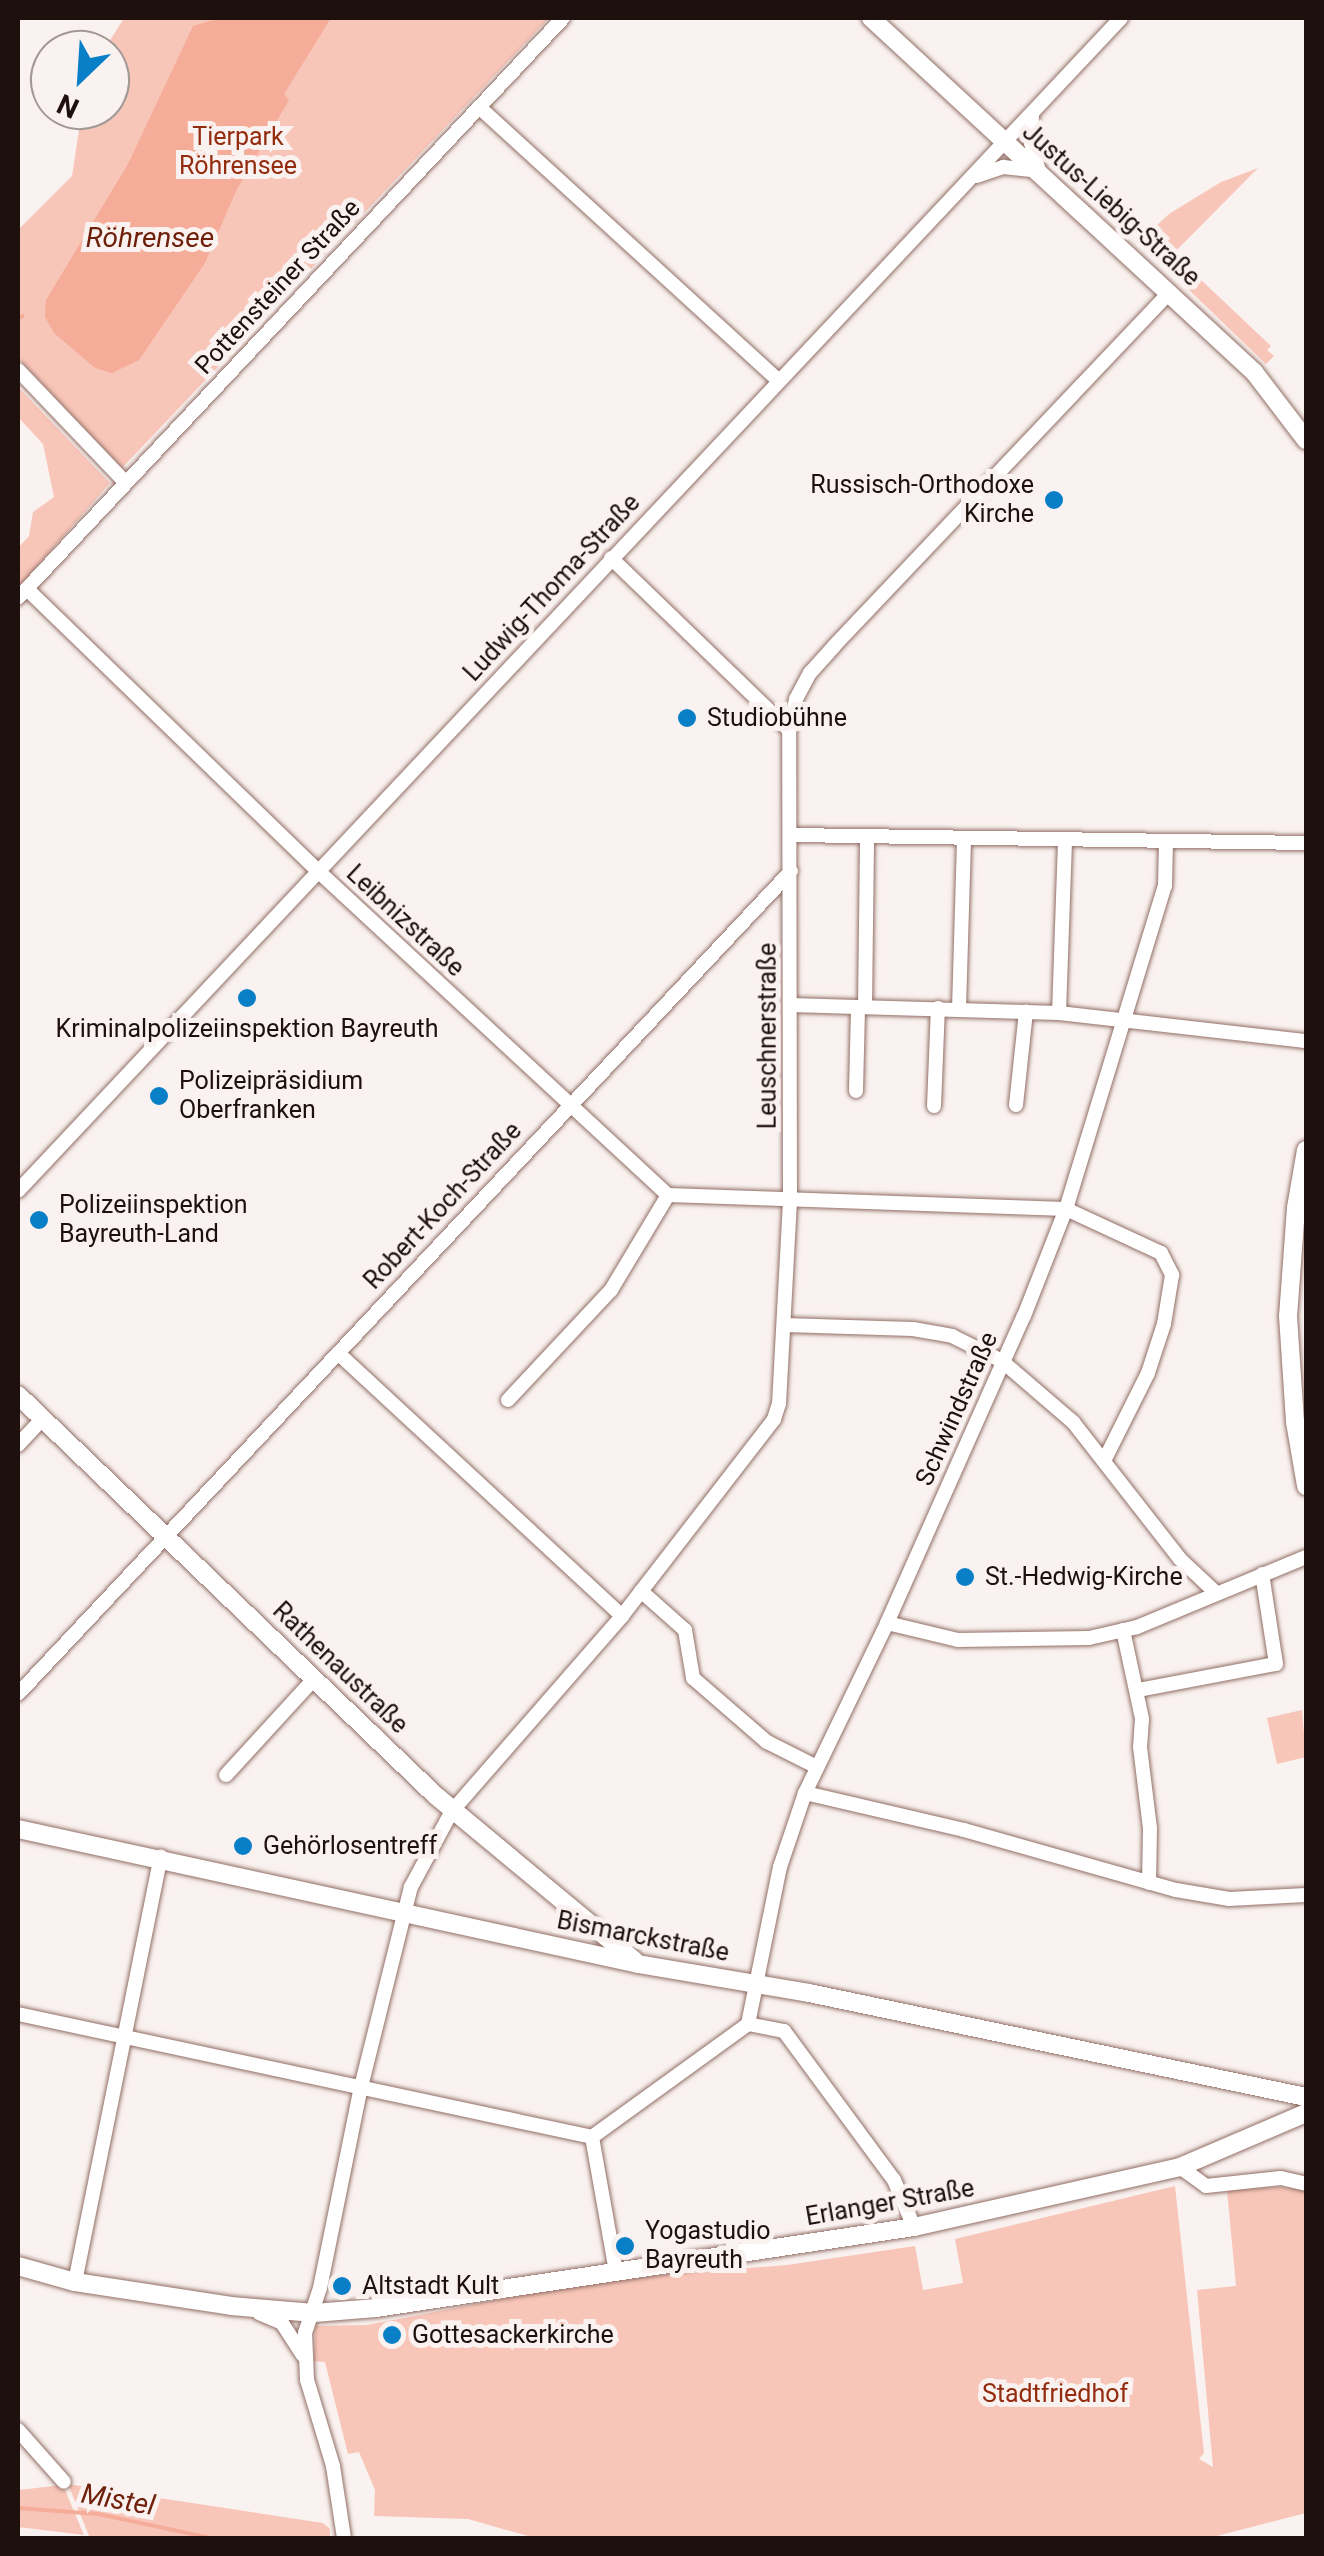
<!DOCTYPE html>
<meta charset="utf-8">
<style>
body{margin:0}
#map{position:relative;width:1324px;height:2556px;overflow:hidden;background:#faf2f0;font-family:Roboto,sans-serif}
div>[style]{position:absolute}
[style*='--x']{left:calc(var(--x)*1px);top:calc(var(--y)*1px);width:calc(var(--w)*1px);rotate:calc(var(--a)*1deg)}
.green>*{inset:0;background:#f8c6b9}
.water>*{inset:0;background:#f5ac98}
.stream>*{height:4px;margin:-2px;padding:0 2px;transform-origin:2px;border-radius:2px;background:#f5ac98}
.roads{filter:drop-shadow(0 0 2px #916e65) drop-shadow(0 0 2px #916e65)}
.minor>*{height:14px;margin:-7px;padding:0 7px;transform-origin:7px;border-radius:7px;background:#fff}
.major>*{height:18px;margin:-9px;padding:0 9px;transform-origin:9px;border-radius:9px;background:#fff}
.dots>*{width:28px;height:28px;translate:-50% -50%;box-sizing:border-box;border:5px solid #faf2f0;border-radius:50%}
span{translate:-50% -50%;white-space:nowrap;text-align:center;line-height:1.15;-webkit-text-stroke:10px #faf2f0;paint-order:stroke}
.park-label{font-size:25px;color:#932b0e}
.street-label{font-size:25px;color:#1e100d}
.poi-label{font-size:25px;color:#1e100d}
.right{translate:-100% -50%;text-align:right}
.left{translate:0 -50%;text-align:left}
.water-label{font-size:28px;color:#6f200a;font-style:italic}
.frame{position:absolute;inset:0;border:20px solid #1e100d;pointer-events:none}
.north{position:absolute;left:30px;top:30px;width:100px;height:100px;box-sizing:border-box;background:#faf2f0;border:2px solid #a29895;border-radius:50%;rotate:205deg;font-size:28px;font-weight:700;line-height:40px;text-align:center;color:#1e100d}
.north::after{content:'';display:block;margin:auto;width:35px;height:45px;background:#097fc8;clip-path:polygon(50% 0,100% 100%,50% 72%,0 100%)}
</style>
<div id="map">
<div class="green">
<i style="clip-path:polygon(124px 18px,549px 18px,122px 468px,18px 358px,18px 230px,72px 176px,82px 110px,110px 110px,110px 50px,104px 50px)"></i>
<i style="clip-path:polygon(1258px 168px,1164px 263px,1140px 241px,1169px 214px,1221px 182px)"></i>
<i style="clip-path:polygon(1199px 278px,1271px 346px,1267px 350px,1274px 356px,1266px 364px,1188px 289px)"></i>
<i style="clip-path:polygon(18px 387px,110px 483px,18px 588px,18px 548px,29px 536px,33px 512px,54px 497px,43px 444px,18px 417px)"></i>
<i style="clip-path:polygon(1302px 1710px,1306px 1757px,1277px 1764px,1267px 1718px)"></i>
<i style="clip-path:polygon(1175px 2186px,1204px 2453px,1199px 2459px,1213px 2467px,1197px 2290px,1236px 2286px,1227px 2190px,1281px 2187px,1306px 2191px,1306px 2513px,1209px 2538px,535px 2538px,468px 2519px,374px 2516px,375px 2490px,359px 2452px,348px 2454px,325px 2362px,314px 2361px,315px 2326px,367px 2325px,601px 2280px,787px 2265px,915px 2246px,923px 2290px,963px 2283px,955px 2239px)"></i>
<i style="clip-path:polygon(68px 2484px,323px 2523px,330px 2529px,330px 2538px,89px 2536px)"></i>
<i style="clip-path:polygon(63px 2485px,84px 2535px,18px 2527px,18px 2490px)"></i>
</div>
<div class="water">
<i style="clip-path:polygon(220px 18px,331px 18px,284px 94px,289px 100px,236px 191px,205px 263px,139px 360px,112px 373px,95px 368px,54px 333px,45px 317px,46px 300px,128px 164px,193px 26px)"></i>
</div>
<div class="stream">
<i style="--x:18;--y:318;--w:5;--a:-22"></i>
<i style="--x:18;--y:2508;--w:80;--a:4.3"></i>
<i style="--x:98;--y:2514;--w:116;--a:12"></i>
</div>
<div class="roads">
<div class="minor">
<i style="--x:479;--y:107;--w:403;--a:42.4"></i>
<i style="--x:1032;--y:115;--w:28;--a:92"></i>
<i style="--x:1031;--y:143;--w:29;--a:74"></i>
<i style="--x:977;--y:176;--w:28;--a:-19"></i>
<i style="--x:1003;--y:167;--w:31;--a:6"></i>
<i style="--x:18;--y:370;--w:155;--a:46.3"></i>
<i style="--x:611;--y:558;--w:248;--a:44"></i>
<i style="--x:28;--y:590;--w:402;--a:44.1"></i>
<i style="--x:317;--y:870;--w:478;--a:42.8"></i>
<i style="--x:668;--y:1195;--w:398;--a:2"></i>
<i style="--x:1066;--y:1209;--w:105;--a:24.9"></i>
<i style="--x:1161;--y:1253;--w:25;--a:63"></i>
<i style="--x:1172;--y:1275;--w:50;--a:99.3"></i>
<i style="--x:1164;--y:1324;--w:52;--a:108.1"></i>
<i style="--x:1148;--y:1373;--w:96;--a:116.6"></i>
<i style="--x:18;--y:598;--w:796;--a:-46.78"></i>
<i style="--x:792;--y:835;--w:514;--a:0.89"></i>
<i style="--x:790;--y:1005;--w:269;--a:1.7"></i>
<i style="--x:1059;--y:1013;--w:249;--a:6.5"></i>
<i style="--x:865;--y:1007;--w:171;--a:-89.3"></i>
<i style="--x:959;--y:1009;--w:171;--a:-88.3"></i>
<i style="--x:1059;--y:1013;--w:174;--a:-88"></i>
<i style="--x:856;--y:1091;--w:84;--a:-88.6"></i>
<i style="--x:1016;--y:1105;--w:94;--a:-83.9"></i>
<i style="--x:934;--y:1106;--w:98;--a:-87.7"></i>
<i style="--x:18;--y:1191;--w:1610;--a:-46.76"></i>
<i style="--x:784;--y:1325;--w:129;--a:1.8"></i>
<i style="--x:913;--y:1329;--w:40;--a:10"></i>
<i style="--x:952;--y:1336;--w:56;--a:26.6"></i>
<i style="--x:1002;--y:1361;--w:94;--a:40.7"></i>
<i style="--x:1073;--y:1422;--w:174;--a:52"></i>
<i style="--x:1180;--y:1559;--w:48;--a:43.3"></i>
<i style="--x:338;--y:1353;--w:387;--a:42.8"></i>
<i style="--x:508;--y:1400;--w:151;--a:-46.9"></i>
<i style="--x:611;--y:1290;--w:111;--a:-59"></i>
<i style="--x:18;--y:1445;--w:35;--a:-47"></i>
<i style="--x:641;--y:1591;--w:59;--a:41.6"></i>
<i style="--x:685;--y:1630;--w:49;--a:80.5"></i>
<i style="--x:693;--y:1678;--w:98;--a:40.9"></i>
<i style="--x:767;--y:1742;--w:56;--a:26.6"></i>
<i style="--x:887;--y:1623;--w:73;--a:13.5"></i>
<i style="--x:958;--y:1640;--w:131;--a:-0.9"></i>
<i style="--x:1089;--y:1638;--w:49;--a:-12.9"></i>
<i style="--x:1137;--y:1627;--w:183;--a:-22.5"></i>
<i style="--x:1123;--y:1630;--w:91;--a:77.9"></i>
<i style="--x:1142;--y:1719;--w:28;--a:94"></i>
<i style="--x:1140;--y:1747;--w:82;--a:83"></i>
<i style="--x:1150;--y:1828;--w:55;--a:91"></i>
<i style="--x:1138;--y:1690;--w:140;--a:-10.7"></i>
<i style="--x:1276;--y:1664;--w:91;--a:-98.8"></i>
<i style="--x:18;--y:1694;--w:1129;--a:-46.79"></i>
<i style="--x:226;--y:1775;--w:132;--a:-47.5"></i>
<i style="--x:805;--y:1793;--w:163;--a:13.1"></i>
<i style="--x:964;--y:1830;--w:220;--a:15.8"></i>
<i style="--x:1176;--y:1890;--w:54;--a:9.6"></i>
<i style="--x:1229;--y:1899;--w:77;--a:-3"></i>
<i style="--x:18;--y:2014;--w:587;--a:12.09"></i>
<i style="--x:592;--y:2137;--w:193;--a:-35.9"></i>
<i style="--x:748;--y:2024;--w:160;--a:-78.5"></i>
<i style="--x:780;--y:1867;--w:78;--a:-71.3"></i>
<i style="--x:805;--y:1793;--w:189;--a:-64.2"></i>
<i style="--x:887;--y:1623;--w:336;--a:-66"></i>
<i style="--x:1024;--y:1316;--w:115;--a:-68.6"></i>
<i style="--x:1066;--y:1209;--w:338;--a:-73"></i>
<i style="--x:1165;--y:886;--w:45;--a:-88.7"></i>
<i style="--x:748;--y:2024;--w:37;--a:11"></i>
<i style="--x:784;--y:2031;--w:185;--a:53.6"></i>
<i style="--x:894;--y:2180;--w:51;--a:66.9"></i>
<i style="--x:592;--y:2137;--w:137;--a:79.9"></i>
<i style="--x:1180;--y:2167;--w:32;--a:36"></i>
<i style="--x:1206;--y:2186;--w:75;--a:-6.1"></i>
<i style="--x:1281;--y:2178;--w:26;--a:13"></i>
<i style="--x:75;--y:2282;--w:434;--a:-78.6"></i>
<i style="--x:259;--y:2313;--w:25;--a:23"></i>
<i style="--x:282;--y:2323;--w:38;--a:57"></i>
<i style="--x:18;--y:2430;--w:69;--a:48.5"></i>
<i style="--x:344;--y:2538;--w:73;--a:-98.7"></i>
<i style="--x:333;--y:2466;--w:90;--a:-106.8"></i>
<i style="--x:307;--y:2380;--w:47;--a:-92.4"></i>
<i style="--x:305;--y:2333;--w:47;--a:-71.6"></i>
<i style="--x:320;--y:2288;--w:205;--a:-78.5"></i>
<i style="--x:361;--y:2087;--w:206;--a:-76"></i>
<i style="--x:411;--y:1887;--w:86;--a:-61.7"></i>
<i style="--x:452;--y:1811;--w:259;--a:-48.9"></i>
<i style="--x:622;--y:1616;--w:249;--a:-52.3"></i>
<i style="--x:774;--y:1419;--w:16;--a:-72"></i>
<i style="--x:779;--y:1404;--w:206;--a:-86.9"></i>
<i style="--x:790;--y:1198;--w:468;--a:-90.1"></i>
<i style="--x:789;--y:730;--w:32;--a:-77"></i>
<i style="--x:796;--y:699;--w:30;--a:-62"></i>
<i style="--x:810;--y:673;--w:36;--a:-48"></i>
<i style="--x:834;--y:646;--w:488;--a:-46.5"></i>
</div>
<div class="major">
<i style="--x:871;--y:18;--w:522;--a:42.75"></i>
<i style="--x:1254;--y:372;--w:86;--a:52.6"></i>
<i style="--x:1306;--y:1150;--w:59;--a:99.8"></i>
<i style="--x:1296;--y:1208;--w:108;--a:94.2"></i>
<i style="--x:1288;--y:1316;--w:106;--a:86.2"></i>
<i style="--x:1295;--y:1422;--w:65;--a:80.2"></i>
<i style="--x:18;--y:1395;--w:578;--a:43.81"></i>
<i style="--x:435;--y:1795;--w:259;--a:39.7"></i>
<i style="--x:18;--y:1829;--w:635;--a:12.28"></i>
<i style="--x:638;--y:1964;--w:173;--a:9.6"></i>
<i style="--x:809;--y:1993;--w:508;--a:11.82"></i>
<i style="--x:18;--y:2266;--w:59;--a:15.7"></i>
<i style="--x:75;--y:2282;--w:158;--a:8.7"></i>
<i style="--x:231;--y:2306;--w:83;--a:4.8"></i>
<i style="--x:314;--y:2313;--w:62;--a:-4.6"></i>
<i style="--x:376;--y:2308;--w:544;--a:-8.56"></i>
<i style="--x:914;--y:2227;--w:273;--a:-12.7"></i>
<i style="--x:1180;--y:2167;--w:137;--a:-23.2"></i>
</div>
</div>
<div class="dots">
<i style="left:1054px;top:500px;background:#097fc8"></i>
<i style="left:687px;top:718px;background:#097fc8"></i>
<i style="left:247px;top:998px;background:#097fc8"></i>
<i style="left:159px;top:1096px;background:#097fc8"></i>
<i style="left:39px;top:1220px;background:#097fc8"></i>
<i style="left:965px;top:1577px;background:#097fc8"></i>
<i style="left:243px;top:1846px;background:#097fc8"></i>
<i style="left:625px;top:2246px;background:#097fc8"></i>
<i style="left:342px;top:2286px;background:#097fc8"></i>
<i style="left:392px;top:2335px;background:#097fc8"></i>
</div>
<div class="park-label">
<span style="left:238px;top:152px">Tierpark<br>Röhrensee</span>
<span style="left:1055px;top:2394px">Stadtfriedhof</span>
</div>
<div class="street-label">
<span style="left:1111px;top:205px;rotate:42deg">Justus-Liebig-Straße</span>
<span style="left:278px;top:287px;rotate:-47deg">Pottensteiner Straße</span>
<span style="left:552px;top:588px;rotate:-47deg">Ludwig-Thoma-Straße</span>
<span style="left:405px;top:921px;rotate:43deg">Leibnizstraße</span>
<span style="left:768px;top:1036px;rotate:-90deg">Leuschnerstraße</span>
<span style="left:443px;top:1206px;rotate:-47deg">Robert-Koch-Straße</span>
<span style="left:957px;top:1409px;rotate:-66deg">Schwindstraße</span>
<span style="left:340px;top:1668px;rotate:44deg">Rathenaustraße</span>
<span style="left:643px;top:1937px;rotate:11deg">Bismarckstraße</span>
<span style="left:890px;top:2203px;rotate:-10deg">Erlanger Straße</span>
</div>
<div class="poi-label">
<span class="right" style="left:1034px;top:500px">Russisch-Orthodoxe<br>Kirche</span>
<span class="left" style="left:707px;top:718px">Studiobühne</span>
<span style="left:247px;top:1029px">Kriminalpolizeiinspektion Bayreuth</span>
<span class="left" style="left:179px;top:1096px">Polizeipräsidium<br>Oberfranken</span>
<span class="left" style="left:59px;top:1220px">Polizeiinspektion<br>Bayreuth-Land</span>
<span class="left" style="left:985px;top:1577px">St.-Hedwig-Kirche</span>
<span class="left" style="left:263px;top:1846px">Gehörlosentreff</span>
<span class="left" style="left:645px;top:2246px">Yogastudio<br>Bayreuth</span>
<span class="left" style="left:362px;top:2286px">Altstadt Kult</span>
<span class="left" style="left:412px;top:2335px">Gottesackerkirche</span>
</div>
<div class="water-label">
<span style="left:150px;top:238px">Röhrensee</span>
<span style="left:118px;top:2500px;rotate:10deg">Mistel</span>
</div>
<div class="frame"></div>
<div class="north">N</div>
</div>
